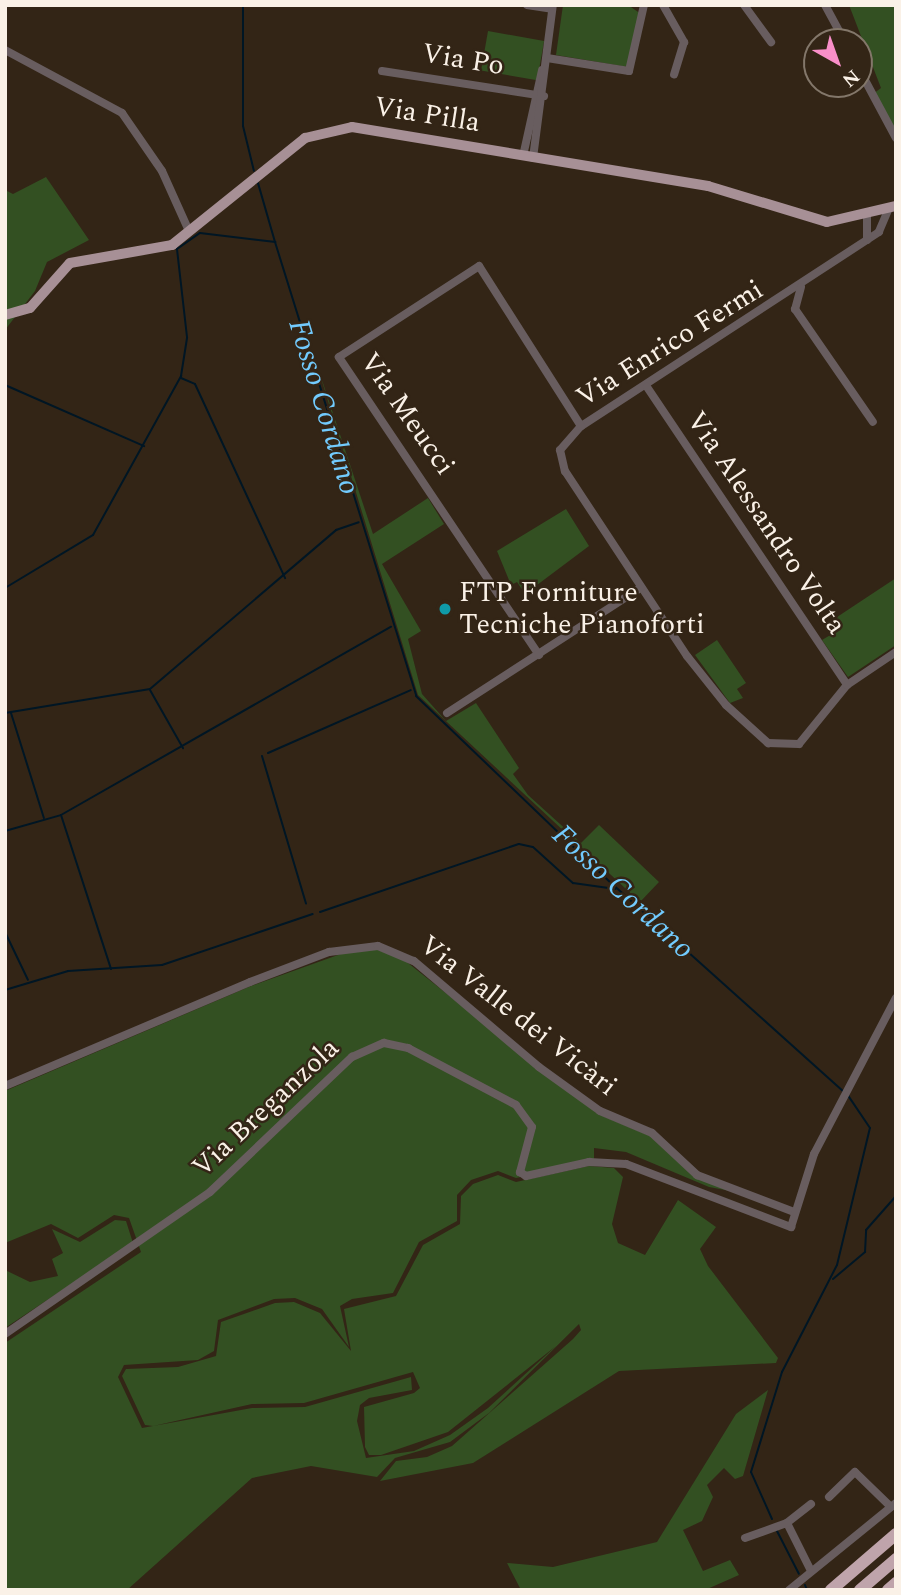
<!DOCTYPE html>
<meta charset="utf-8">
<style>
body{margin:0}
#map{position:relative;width:901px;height:1595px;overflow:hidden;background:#332516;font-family:Spectral,serif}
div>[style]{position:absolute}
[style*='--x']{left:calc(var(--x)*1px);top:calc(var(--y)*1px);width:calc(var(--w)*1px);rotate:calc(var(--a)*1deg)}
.green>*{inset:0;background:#335022;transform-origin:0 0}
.stream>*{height:2px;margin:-1px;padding:0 1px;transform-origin:1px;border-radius:1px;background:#001624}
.minor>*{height:8px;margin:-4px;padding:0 4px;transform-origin:4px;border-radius:4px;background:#685d5f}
.major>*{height:10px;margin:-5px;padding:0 5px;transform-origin:5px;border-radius:5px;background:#a79096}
.highway>*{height:12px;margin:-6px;padding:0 6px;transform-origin:6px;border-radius:6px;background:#bfa4ab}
.dots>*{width:19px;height:19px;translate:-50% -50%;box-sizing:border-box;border:4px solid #332516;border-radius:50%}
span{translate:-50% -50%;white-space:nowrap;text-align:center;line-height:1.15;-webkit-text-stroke:5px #332516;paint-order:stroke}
.street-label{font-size:28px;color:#faf1e7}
.poi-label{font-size:28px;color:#faf1e7}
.left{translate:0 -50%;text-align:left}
.water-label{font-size:30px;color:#72cbfe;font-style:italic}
.frame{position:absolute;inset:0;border:7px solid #faf1e7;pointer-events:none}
.north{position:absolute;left:803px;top:28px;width:70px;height:70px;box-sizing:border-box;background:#332516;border:2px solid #83776a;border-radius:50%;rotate:140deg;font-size:19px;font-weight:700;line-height:28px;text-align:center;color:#faf1e7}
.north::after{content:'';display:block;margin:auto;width:24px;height:32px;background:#f98fc9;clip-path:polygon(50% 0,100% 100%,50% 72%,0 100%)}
</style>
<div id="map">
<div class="green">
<i style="clip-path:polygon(563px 5px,628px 5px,641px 14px,628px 67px,556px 55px)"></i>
<i style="clip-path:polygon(849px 5px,896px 5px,896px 134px,873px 94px,881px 88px)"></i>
<i style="left:488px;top:31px;width:57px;height:40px;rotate:10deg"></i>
<i style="clip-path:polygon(46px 177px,89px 240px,47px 262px,35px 291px,5px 330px,5px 190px,13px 194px)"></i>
<i style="clip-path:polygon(317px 365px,373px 534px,428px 498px,444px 524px,382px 564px,421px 631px,408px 639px,422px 694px,446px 721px,476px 703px,519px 768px,513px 774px,528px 795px,581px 843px,599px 825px,659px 882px,640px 902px,418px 695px)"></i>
<i style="clip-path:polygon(566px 509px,589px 546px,525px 594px,517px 582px,511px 585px,497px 551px)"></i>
<i style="clip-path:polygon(896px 578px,896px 645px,848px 677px,822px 640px,837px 631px,831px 621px)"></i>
<i style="clip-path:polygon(717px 640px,746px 683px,737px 689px,743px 698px,730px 703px,695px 655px)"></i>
<i style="clip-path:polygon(352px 950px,378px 950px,403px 959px,598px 1114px,650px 1136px,695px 1178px,741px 1193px,709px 1187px,626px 1152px,594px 1148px,594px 1161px,516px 1178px,498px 1171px,471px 1180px,457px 1195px,457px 1221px,419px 1242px,393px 1293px,352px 1299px,340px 1306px,349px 1347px,322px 1309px,295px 1298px,274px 1299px,218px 1320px,214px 1351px,198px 1360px,124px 1365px,118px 1377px,142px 1428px,252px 1408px,305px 1407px,411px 1377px,412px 1390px,369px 1398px,360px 1405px,357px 1421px,366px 1458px,414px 1451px,450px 1435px,488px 1408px,556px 1346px,448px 1432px,381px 1455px,369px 1455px,365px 1447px,364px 1407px,414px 1393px,420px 1388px,413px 1372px,304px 1403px,252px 1404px,153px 1426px,145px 1425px,122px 1376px,126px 1369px,178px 1367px,216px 1356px,221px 1322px,275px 1303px,294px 1302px,320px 1313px,351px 1351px,344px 1309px,396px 1296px,423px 1245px,460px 1224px,461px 1196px,473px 1184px,498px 1175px,516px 1182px,589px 1166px,614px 1168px,623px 1177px,612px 1224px,618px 1243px,645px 1255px,678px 1200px,716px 1227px,700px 1249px,708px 1266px,778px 1358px,776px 1363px,619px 1371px,473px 1463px,380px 1481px,396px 1461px,427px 1457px,452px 1446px,573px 1339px,581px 1330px,579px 1324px,489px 1413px,450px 1442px,395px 1458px,377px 1477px,311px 1466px,252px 1478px,127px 1590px,5px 1590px,5px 1343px,141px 1252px,129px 1218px,114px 1215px,78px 1238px,51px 1224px,5px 1243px,5px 1091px,251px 986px)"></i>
<i style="clip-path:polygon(115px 1220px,126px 1221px,133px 1243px,5px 1328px,5px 1270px,30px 1282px,58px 1276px,52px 1259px,63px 1253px,52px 1229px,80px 1242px)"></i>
<i style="clip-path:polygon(768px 1390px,743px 1476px,735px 1479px,724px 1468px,707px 1485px,713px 1497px,702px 1521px,683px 1530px,703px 1571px,730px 1560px,739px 1575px,705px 1590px,521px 1590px,507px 1563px,553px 1567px,657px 1542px,736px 1414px)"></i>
</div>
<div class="stream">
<i style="--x:243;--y:5;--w:121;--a:90"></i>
<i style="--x:243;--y:126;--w:46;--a:76.3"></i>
<i style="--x:275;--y:242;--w:475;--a:72.7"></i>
<i style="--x:416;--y:696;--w:269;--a:43.8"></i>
<i style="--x:610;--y:882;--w:314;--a:41.9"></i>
<i style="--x:181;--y:378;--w:15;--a:23"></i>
<i style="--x:195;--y:384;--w:214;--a:65.1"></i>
<i style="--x:5;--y:385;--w:152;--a:23.7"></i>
<i style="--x:5;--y:588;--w:103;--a:-31.1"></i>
<i style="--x:93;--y:535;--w:182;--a:-61"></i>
<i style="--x:181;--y:376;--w:39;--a:-81"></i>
<i style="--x:187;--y:337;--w:89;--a:-96.5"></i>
<i style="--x:177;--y:249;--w:28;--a:-35"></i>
<i style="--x:200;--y:233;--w:76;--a:6.8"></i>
<i style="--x:275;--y:242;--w:61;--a:-106.1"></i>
<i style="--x:150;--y:690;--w:67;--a:60.4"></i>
<i style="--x:5;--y:713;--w:147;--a:-9.4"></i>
<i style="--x:150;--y:689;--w:245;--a:-40.5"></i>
<i style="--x:336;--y:530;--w:24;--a:-19"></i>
<i style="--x:11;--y:713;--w:110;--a:72.6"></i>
<i style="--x:268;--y:753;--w:156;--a:-23.8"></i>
<i style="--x:262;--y:756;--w:154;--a:73.4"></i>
<i style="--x:61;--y:815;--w:380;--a:-29.7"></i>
<i style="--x:5;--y:831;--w:58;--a:-15.9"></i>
<i style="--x:61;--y:815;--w:162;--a:72"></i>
<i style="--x:320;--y:912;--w:210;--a:-18.9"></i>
<i style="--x:519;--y:844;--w:14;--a:12"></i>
<i style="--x:533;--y:847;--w:54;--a:42"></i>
<i style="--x:573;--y:883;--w:43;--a:7.9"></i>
<i style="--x:5;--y:932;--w:53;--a:64.4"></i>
<i style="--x:5;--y:990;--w:66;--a:-16.8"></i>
<i style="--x:68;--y:971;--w:94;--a:-3.7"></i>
<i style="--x:162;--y:965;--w:159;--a:-18.7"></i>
<i style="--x:833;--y:1279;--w:42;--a:-40.2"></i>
<i style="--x:865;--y:1252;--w:22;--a:-87"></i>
<i style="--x:866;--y:1230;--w:45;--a:-48.6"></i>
<i style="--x:772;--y:1519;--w:51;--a:-114.1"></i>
<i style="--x:751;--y:1472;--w:105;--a:-72.8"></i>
<i style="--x:782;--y:1372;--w:120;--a:-62.8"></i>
<i style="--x:837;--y:1265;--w:141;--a:-76.5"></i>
<i style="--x:870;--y:1128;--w:40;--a:-124"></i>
<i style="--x:777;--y:1531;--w:48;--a:62.9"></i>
<i style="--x:805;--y:1585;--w:5;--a:68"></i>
</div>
<div class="minor">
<i style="--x:527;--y:5;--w:25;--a:9"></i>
<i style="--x:663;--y:5;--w:43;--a:60.4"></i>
<i style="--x:684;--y:42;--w:34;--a:107"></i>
<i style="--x:744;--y:5;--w:46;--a:53.9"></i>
<i style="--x:825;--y:5;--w:42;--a:61.6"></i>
<i style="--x:5;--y:50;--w:133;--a:28.3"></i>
<i style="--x:122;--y:113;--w:70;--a:55.4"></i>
<i style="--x:162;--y:171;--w:66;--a:65.8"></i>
<i style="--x:547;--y:58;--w:83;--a:9"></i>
<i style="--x:629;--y:71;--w:68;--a:-77.2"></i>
<i style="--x:859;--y:69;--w:78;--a:61.8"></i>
<i style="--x:382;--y:71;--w:164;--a:8.8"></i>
<i style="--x:523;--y:156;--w:88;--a:-77.5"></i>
<i style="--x:533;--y:158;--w:154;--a:-82.6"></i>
<i style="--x:889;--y:208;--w:26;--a:113"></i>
<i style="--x:879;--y:232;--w:356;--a:146.9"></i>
<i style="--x:581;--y:426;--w:32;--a:131"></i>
<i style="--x:560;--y:450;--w:22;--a:77"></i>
<i style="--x:565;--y:471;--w:222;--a:56.6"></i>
<i style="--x:687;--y:656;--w:63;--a:51.5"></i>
<i style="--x:726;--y:705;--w:57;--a:42.1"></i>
<i style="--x:768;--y:743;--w:31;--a:2"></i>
<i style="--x:799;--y:744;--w:76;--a:-50.9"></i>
<i style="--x:847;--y:685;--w:59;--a:-34"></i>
<i style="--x:867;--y:214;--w:26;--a:90"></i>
<i style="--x:801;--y:287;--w:23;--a:105"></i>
<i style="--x:795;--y:309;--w:137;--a:55.4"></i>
<i style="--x:647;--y:387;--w:359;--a:56.1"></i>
<i style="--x:539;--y:655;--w:359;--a:-123.9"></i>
<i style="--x:339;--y:357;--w:167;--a:-33"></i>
<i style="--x:479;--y:266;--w:190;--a:57.5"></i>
<i style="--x:447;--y:713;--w:230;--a:-32.9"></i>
<i style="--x:5;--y:1086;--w:266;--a:-23"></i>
<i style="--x:250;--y:982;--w:85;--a:-20.8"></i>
<i style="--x:329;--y:952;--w:49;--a:-7"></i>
<i style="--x:378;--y:946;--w:39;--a:23"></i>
<i style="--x:414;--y:961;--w:164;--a:40.3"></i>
<i style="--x:539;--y:1067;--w:75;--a:35.8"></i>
<i style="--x:600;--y:1111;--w:56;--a:22.9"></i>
<i style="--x:652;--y:1133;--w:62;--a:43"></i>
<i style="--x:697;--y:1175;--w:104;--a:20.9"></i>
<i style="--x:5;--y:1334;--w:249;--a:-34.7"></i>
<i style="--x:210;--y:1192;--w:196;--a:-43.6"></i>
<i style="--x:352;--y:1057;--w:35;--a:-24"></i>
<i style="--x:384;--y:1043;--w:25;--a:12"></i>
<i style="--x:408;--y:1048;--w:122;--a:27.8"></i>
<i style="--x:516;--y:1105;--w:27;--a:54"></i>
<i style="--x:532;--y:1127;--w:47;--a:104.9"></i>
<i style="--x:520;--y:1172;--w:7;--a:34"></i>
<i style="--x:526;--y:1176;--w:65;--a:-12.5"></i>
<i style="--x:589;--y:1162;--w:37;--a:3"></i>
<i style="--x:626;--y:1164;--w:177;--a:20.9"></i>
<i style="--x:791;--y:1227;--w:77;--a:-72.5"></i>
<i style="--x:814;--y:1154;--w:176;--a:-62.3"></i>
<i style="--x:829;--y:1497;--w:36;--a:-44"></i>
<i style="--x:855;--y:1472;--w:50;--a:44.2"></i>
<i style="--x:811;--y:1504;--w:31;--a:142"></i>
<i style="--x:787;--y:1523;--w:54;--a:63.4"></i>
<i style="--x:745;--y:1538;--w:45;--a:-19.7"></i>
<i style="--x:789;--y:1590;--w:138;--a:-39.1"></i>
</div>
<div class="major">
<i style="--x:5;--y:315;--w:26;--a:-16"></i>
<i style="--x:30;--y:308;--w:60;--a:-48.4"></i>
<i style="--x:70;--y:263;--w:104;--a:-10"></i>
<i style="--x:172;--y:245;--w:171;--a:-38.8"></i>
<i style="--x:305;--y:138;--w:48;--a:-13.2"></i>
<i style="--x:352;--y:127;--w:361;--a:9.4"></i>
<i style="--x:708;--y:186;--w:124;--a:16.8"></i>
<i style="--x:827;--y:222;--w:71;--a:-13.1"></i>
</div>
<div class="highway">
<i style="--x:831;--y:1590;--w:86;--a:-40.7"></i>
<i style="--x:860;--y:1590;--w:48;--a:-40.7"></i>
<i style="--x:888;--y:1590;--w:11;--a:-41"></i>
</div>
<div class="dots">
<i style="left:445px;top:609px;background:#0f9aa8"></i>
</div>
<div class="street-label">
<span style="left:463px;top:60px;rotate:9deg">Via Po</span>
<span style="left:427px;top:115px;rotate:9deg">Via Pilla</span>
<span style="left:670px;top:344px;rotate:-32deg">Via Enrico Fermi</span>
<span style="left:407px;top:414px;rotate:55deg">Via Meucci</span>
<span style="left:766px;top:523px;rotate:56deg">Via Alessandro Volta</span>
<span style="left:518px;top:1016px;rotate:38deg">Via Valle dei Vicàri</span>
<span style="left:266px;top:1108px;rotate:-43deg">Via Breganzola</span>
</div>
<div class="poi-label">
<span class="left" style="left:459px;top:609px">FTP Forniture<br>Tecniche Pianoforti</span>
</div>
<div class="water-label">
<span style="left:324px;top:407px;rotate:73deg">Fosso Cordano</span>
<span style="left:623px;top:892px;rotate:43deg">Fosso Cordano</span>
</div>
<div class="frame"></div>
<div class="north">N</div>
</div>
